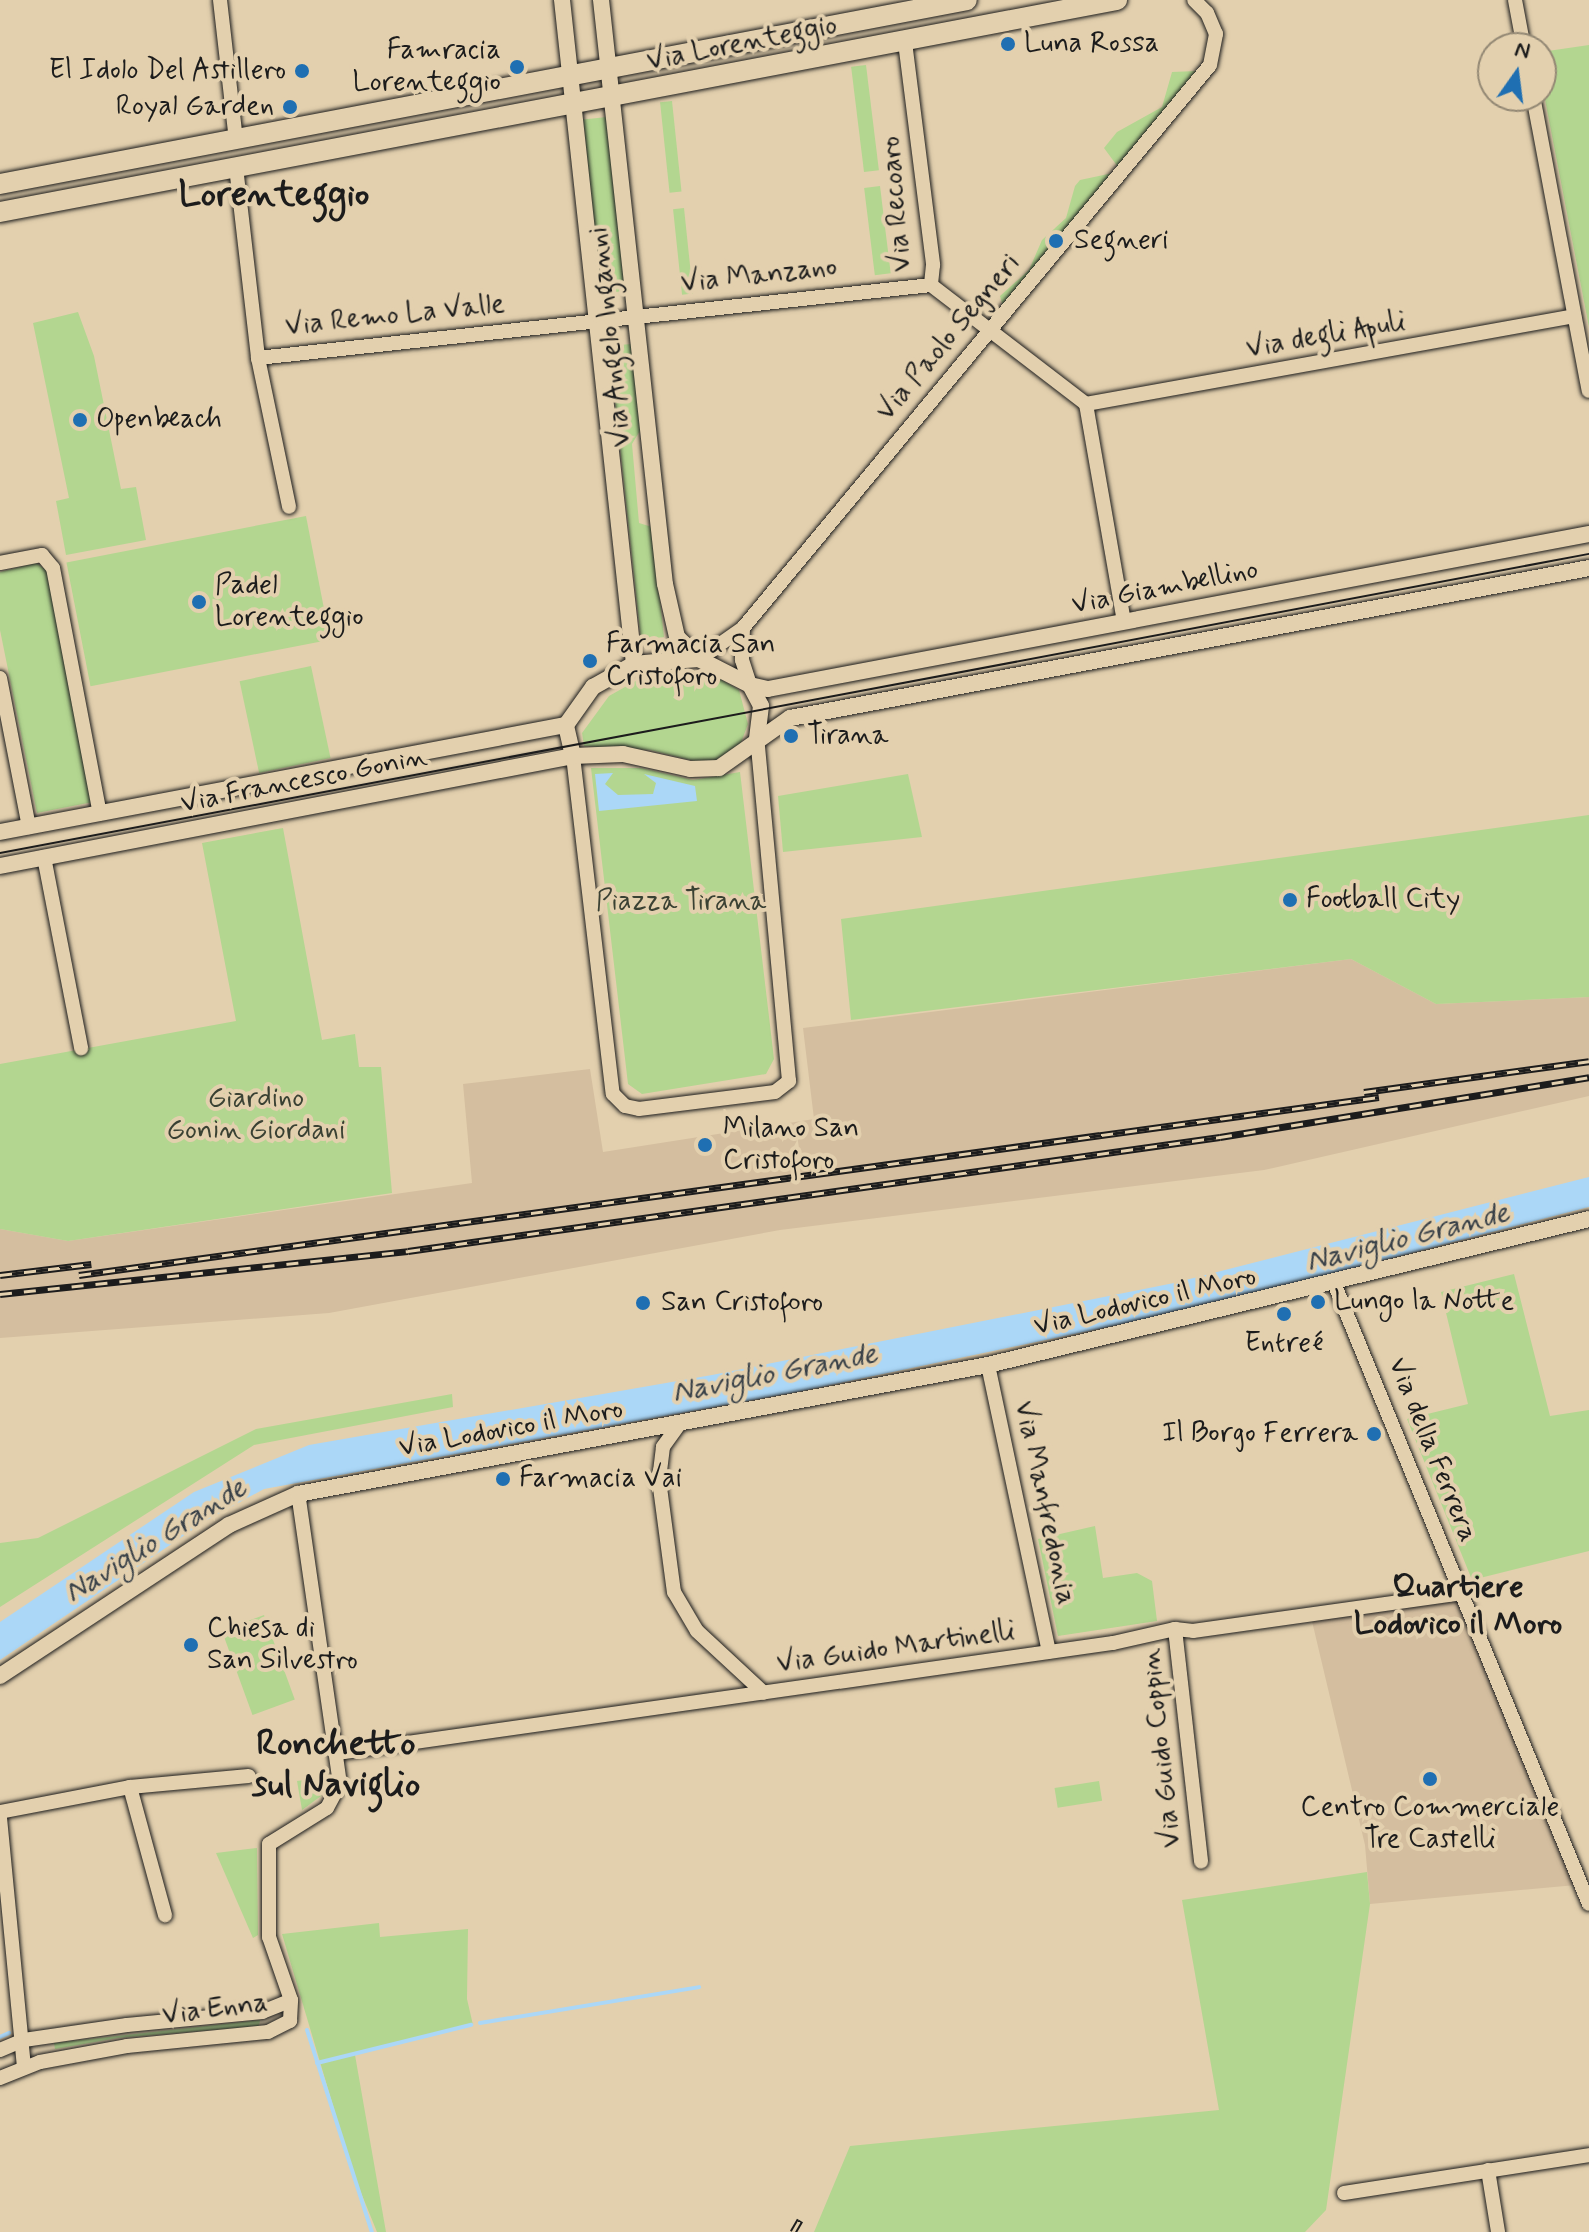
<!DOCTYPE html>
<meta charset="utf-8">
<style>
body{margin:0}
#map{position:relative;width:1589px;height:2232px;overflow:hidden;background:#e3d0ae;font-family:Mynerve,sans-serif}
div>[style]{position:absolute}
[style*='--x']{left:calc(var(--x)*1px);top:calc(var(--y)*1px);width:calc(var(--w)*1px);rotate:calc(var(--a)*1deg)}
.built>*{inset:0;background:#d4be9f}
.green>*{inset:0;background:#b3d690;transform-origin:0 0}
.water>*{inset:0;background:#abd7f7}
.stream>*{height:4px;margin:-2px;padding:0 2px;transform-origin:2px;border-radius:2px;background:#abd7f7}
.roads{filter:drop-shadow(0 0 2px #1c1c1c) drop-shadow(0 0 2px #1c1c1c)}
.minor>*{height:14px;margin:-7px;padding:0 7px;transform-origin:7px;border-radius:7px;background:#e3d0ae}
.tertiary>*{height:16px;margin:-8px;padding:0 8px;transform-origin:8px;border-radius:8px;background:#e3d0ae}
.primary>*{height:20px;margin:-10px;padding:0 10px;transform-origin:10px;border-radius:10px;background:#e3d0ae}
.tram>*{height:2px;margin:-1px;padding:0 1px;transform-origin:1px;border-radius:1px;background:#1c1c1c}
.rail>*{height:7px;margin-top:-3.5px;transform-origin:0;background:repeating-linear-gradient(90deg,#e3d0ae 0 12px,#1c1c1c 0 24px);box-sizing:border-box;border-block:2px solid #1c1c1c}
.dots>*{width:22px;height:22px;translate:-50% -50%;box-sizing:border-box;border:4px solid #e3d0ae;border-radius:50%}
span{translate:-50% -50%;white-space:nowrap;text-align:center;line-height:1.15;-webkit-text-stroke:8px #e3d0ae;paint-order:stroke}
.street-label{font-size:28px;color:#1c1c1c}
.poi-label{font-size:28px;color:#1c1c1c}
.left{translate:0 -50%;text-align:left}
.right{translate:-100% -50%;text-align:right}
.park-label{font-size:28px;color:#3a4133}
.water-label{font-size:30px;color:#394148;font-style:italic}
.quarter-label{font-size:32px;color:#1c1c1c;font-weight:700}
.district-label{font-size:36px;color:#1c1c1c;font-weight:700}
.north{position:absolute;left:1477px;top:32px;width:80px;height:80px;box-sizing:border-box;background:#e3d0ae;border:2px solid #938874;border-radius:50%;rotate:14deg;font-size:22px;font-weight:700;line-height:32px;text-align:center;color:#1c1c1c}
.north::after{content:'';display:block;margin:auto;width:28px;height:36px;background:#1f6fb2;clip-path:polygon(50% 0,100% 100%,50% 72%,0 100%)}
</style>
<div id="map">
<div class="built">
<i style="clip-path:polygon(1351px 959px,1436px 1004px,1589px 997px,1589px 1096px,1264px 1170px,780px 1230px,329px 1313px,0 1338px,0 1229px,68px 1241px,472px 1183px,463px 1084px,590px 1069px,603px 1152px,814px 1119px,803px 1028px)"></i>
<i style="clip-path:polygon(1458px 1595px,1576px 1885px,1370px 1904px,1365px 1845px,1311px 1617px)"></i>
</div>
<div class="green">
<i style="clip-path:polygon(1589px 45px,1589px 327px,1541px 79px,1541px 52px)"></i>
<i style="left:866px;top:65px;width:106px;height:15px;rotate:83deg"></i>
<i style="clip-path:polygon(1196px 71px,1118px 167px,1104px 148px,1117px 132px,1162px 107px,1172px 72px)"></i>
<i style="left:672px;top:101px;width:91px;height:12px;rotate:84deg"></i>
<i style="left:607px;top:117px;width:175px;height:24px;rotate:84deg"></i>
<i style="clip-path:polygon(1113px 173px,1003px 307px,1000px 296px,1029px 270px,1042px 240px,1066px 218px,1075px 186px,1080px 180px)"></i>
<i style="left:880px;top:186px;width:88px;height:16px;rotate:83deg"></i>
<i style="left:684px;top:208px;width:86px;height:11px;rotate:84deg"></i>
<i style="clip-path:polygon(78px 312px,94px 356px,121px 489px,136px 487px,146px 540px,66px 555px,56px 501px,69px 498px,33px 323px)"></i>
<i style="clip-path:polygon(631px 344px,641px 429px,632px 444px,639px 523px,652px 527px,664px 637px,641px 640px,609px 346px)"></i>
<i style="left:306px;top:516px;width:126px;height:244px;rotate:79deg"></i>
<i style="clip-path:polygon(36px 563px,48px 571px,93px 802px,37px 813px,0 630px,0 572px)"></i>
<i style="left:311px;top:666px;width:94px;height:73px;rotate:78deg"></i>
<i style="clip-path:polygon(668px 673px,710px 673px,739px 690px,748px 724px,739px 748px,715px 761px,694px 761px,650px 750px,584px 746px,582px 733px,609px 696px,641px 678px)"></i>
<i style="clip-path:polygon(591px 768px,641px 768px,693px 780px,740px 772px,774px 1059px,766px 1074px,642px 1094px,628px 1084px)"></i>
<i style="clip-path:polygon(908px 774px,922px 837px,783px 852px,778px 796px)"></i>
<i style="clip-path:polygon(1589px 815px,1589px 997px,1436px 1004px,1351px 959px,851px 1020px,841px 919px)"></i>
<i style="clip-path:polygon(283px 828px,322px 1040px,355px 1034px,359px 1067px,381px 1067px,392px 1193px,68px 1241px,0 1229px,0 1064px,236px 1021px,202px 843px)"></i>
<i style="clip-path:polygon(1514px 1274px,1550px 1416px,1589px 1410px,1589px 1551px,1472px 1580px,1407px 1419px,1468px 1404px,1441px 1292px)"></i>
<i style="clip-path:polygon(452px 1394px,453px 1407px,254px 1445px,0 1607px,0 1543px,38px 1538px,256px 1429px)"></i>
<i style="clip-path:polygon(1095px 1526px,1103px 1578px,1137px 1573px,1152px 1581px,1157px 1621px,1058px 1636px,1038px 1539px)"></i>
<i style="left:264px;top:1615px;width:90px;height:45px;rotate:70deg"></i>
<i style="clip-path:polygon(328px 1777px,321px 1796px,302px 1810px,297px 1781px)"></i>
<i style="left:1099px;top:1781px;width:20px;height:45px;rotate:81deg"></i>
<i style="clip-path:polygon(257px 1848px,258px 1935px,253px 1938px,216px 1853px)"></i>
<i style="clip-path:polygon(1367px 1872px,1370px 1904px,1326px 2210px,1305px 2232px,814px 2232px,850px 2146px,1219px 2110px,1182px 1900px)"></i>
<i style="clip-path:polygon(379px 1923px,380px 1937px,468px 1929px,467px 1999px,473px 2025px,355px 2055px,386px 2232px,377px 2232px,353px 2173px,282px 1934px)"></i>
<i style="clip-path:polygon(260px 2020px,259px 2026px,118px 2038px,55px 2049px,54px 2043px)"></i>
</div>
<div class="water">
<i style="clip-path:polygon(613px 773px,605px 784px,618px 795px,653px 794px,656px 783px,644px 774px,695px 786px,697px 801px,599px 811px,595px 774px)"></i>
<i style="clip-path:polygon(1589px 1177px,1589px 1207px,1203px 1307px,802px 1391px,264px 1489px,207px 1520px,0 1660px,0 1622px,194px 1492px,309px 1445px,712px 1375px,1174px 1283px)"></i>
</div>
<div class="stream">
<i style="--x:480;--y:2023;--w:222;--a:-9.3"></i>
<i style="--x:307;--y:2030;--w:212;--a:72.2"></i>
<i style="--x:0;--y:2037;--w:10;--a:-24"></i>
<i style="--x:317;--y:2063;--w:159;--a:-13.9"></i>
</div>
<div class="roads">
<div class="minor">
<i style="--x:220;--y:0;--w:141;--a:83.5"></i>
<i style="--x:1515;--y:0;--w:49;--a:79.4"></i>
<i style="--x:905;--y:42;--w:225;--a:82.8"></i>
<i style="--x:933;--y:265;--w:20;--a:96"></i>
<i style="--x:1533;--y:96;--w:300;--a:79.3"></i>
<i style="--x:236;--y:167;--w:192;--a:83.4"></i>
<i style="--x:258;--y:358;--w:152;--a:78.2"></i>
<i style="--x:931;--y:285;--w:195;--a:37.5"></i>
<i style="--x:1086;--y:404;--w:221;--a:80.1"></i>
<i style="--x:258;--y:358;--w:677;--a:-6.19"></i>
<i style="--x:1086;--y:404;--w:496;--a:-10.2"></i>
<i style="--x:0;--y:563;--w:43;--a:-10.8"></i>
<i style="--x:42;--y:555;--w:17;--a:50"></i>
<i style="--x:53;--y:568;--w:250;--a:79.2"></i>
<i style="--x:743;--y:628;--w:32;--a:92"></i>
<i style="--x:742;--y:660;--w:26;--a:72"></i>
<i style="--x:699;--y:659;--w:54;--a:-35.2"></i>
<i style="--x:743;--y:628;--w:731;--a:-50.32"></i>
<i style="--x:1210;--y:65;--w:32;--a:-79"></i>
<i style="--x:1216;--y:34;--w:23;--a:-113"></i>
<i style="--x:1207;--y:13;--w:18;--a:-135"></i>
<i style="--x:0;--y:678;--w:152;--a:79"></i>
<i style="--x:573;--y:756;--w:340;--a:83.3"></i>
<i style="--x:613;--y:1094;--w:17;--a:45"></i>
<i style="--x:625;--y:1106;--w:14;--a:12"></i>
<i style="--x:639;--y:1109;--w:137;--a:-7.1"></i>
<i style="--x:775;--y:1092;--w:18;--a:-38"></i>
<i style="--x:789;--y:1081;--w:344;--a:-95.3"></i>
<i style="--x:44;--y:857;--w:195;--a:79"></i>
<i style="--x:1334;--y:1283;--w:671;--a:67.68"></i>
<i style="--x:988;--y:1365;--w:293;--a:78"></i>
<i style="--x:678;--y:1426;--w:26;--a:126"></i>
<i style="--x:663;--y:1447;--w:33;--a:97"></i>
<i style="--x:659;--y:1480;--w:113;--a:82.4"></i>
<i style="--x:674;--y:1592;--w:45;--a:59.5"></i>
<i style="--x:697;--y:1631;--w:91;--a:42.8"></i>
<i style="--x:1175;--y:1629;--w:234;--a:83.6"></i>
<i style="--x:337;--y:1753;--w:784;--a:-8.07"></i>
<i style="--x:1113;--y:1643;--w:64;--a:-12.7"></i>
<i style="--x:1175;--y:1629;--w:18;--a:6"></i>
<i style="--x:1193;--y:1631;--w:272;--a:-8"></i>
<i style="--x:130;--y:1787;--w:133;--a:74.7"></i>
<i style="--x:0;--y:1812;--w:132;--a:-10.9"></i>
<i style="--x:130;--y:1787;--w:119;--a:-5.3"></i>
<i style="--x:0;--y:1818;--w:251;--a:84.5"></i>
<i style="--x:0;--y:2050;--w:26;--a:-23"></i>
<i style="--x:24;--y:2040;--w:104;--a:-8.3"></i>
<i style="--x:127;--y:2025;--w:136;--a:-5.5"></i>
<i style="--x:262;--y:2012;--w:31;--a:-22"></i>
<i style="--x:0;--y:2078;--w:43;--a:-21.8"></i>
<i style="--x:40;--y:2062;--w:88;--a:-10.4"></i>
<i style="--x:127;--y:2046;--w:142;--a:-5.7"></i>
<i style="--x:268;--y:2032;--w:25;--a:-27"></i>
<i style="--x:290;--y:2021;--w:21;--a:-87"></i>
<i style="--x:291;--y:2000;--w:67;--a:-109.2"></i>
<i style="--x:269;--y:1937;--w:93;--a:-90"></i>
<i style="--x:269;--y:1844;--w:68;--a:-31.8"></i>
<i style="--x:327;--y:1808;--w:27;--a:-62"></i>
<i style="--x:340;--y:1784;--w:293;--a:-98.2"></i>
<i style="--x:1488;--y:2170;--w:63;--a:80.8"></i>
<i style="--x:1344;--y:2193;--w:248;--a:-8.8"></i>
</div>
<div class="tertiary">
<i style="--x:562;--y:0;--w:668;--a:83.81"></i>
<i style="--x:601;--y:0;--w:587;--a:83.75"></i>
<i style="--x:665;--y:584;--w:54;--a:77.2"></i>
<i style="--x:677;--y:637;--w:31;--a:45"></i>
<i style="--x:750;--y:685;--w:18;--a:13"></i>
<i style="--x:768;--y:689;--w:836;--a:-10.69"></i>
<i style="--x:573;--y:756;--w:32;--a:-103"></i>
<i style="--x:566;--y:725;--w:47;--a:-54.6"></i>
<i style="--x:593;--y:687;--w:47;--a:-29.3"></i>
<i style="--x:634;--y:664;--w:22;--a:-5"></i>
<i style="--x:656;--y:662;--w:43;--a:-4"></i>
<i style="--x:699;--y:659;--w:57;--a:27"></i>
<i style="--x:750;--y:685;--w:24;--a:62"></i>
<i style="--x:761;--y:706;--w:32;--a:97"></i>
<i style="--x:0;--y:832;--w:576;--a:-10.71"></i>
<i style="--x:0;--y:866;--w:583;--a:-10.87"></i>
<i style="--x:573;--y:756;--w:50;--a:-2.3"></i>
<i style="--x:623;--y:754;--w:69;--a:12.6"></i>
<i style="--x:690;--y:769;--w:29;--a:-2"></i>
<i style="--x:719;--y:768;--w:87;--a:-35.2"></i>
<i style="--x:790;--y:718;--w:813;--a:-10.63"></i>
<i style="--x:0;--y:1676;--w:274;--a:-33.4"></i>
<i style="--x:229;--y:1525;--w:76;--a:-24.2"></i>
<i style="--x:298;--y:1494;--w:702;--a:-10.59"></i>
<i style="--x:988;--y:1365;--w:618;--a:-13.65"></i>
</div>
<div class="primary">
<i style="--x:0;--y:184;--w:984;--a:-10.77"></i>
<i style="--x:0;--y:212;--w:1137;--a:-10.75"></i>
</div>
</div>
<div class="tram">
<i style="--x:0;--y:853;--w:1617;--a:-10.66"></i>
</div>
<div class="rail">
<i style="--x:1364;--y:1092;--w:227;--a:-7.8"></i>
<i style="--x:0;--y:1275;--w:92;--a:-6.9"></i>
<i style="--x:79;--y:1275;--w:1312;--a:-7.8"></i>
<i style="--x:0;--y:1294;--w:410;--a:-6"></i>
<i style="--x:408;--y:1251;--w:820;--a:-7.99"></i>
<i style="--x:1220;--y:1137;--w:374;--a:-9.2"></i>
<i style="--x:793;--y:2232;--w:14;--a:-60"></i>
</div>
<div class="dots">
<i style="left:1008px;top:44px;background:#1f6fb2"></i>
<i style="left:517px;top:67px;background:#1f6fb2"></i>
<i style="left:302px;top:71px;background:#1f6fb2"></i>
<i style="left:290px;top:107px;background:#1f6fb2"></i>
<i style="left:1056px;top:241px;background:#1f6fb2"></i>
<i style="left:80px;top:420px;background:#1f6fb2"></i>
<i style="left:199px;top:602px;background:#1f6fb2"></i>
<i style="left:590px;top:661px;background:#1f6fb2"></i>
<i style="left:791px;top:736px;background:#1f6fb2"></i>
<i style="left:1290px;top:900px;background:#1f6fb2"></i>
<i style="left:705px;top:1145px;background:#1f6fb2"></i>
<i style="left:1318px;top:1302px;background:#1f6fb2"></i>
<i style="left:643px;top:1303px;background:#1f6fb2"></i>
<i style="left:1284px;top:1314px;background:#1f6fb2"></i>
<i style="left:1374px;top:1434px;background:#1f6fb2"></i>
<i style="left:503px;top:1479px;background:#1f6fb2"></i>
<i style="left:191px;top:1645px;background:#1f6fb2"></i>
<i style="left:1430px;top:1779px;background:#1f6fb2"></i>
</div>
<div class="street-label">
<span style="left:742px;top:44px;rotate:-11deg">Via Lorenteggio</span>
<span style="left:897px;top:204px;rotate:-95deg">Via Recoaro</span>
<span style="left:759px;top:276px;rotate:-6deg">Via Manzano</span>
<span style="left:395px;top:316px;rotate:-6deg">Via Remo La Valle</span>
<span style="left:1326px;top:336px;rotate:-10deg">Via degli Apuli</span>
<span style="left:611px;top:337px;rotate:-96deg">Via Angelo Inganni</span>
<span style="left:949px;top:338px;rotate:-50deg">Via Paolo Segneri</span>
<span style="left:1165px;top:588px;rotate:-11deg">Via Giambellino</span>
<span style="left:304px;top:781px;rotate:-11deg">Via Francesco Gonin</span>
<span style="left:1145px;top:1302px;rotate:-13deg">Via Lodovico il Moro</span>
<span style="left:511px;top:1429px;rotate:-10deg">Via Lodovico il Moro</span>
<span style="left:1432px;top:1450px;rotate:68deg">Via della Ferrera</span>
<span style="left:1044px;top:1503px;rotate:78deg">Via Manfredonia</span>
<span style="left:896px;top:1648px;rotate:-8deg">Via Guido Martinelli</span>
<span style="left:1162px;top:1748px;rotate:-96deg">Via Guido Coppin</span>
<span style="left:215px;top:2010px;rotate:-7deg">Via Enna</span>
</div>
<div class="poi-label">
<span class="left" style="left:1024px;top:44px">Luna Rossa</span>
<span class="right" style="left:501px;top:67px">Famracia<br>Lorenteggio</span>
<span class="right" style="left:286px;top:71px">El Idolo Del Astillero</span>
<span class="right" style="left:274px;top:107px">Royal Garden</span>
<span class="left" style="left:1074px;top:241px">Segneri</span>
<span class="left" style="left:96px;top:420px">Openbeach</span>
<span class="left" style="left:215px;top:602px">Padel<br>Lorenteggio</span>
<span class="left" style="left:606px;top:661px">Farmacia San<br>Cristoforo</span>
<span class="left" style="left:807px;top:736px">Tirana</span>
<span class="left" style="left:1306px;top:900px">Football City</span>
<span class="left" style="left:723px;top:1145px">Milano San<br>Cristoforo</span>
<span class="left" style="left:1334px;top:1302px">Lungo la Notte</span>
<span class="left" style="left:661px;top:1303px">San Cristoforo</span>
<span style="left:1284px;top:1344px">Entreé</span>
<span class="right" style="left:1358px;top:1434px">Il Borgo Ferrera</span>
<span class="left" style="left:519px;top:1479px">Farmacia Vai</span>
<span class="left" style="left:207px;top:1645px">Chiesa di<br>San Silvestro</span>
<span style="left:1430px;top:1824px">Centro Commerciale<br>Tre Castelli</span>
</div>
<div class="park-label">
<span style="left:681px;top:902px">Piazza Tirana</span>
<span style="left:256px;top:1115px">Giardino<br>Gonin Giordani</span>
</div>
<div class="water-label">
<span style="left:1408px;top:1238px;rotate:-14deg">Naviglio Grande</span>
<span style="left:775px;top:1374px;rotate:-11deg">Naviglio Grande</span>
<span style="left:156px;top:1541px;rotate:-32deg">Naviglio Grande</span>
</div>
<div class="quarter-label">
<span style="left:1458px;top:1606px">Quartiere<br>Lodovico il Moro</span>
</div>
<div class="district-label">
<span style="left:274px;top:196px">Lorenteggio</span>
<span style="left:336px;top:1765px">Ronchetto<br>sul Naviglio</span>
</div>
<div class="north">N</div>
</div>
